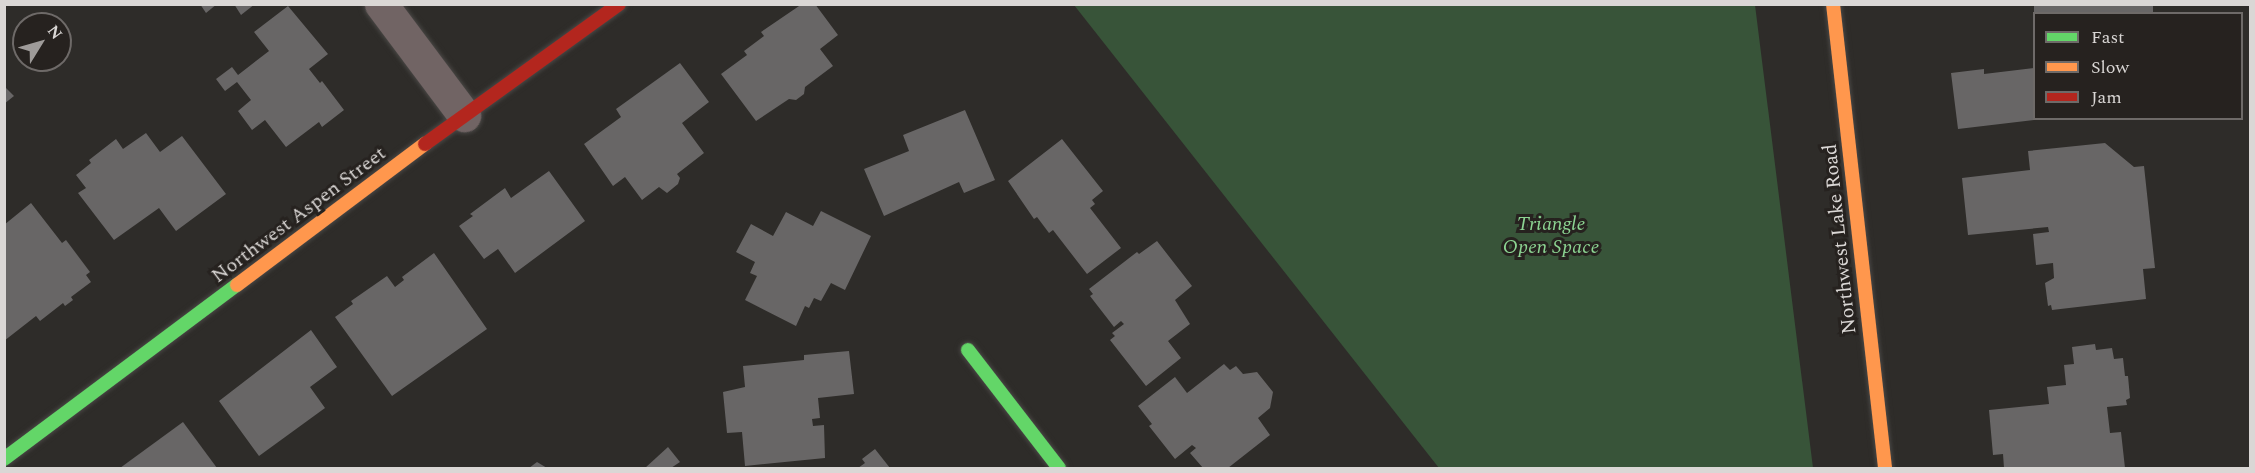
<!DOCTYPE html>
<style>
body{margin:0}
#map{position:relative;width:2255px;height:473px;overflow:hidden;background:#2e2c29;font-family:Spectral,serif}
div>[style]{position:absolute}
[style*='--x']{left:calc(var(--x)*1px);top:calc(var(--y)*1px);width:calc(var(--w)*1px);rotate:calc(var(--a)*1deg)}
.green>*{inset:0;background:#385439}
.building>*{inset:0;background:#686666;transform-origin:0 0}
.roads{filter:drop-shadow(0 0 2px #494745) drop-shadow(0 0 2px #494745)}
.street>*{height:33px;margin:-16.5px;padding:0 16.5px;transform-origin:16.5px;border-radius:16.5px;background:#716464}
.fast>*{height:14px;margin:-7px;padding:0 7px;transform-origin:7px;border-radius:7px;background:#63d668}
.slow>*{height:14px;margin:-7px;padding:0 7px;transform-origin:7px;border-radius:7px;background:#ff974d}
.jam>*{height:14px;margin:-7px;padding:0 7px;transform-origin:7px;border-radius:7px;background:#b3261e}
span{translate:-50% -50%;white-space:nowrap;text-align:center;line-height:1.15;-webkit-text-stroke:6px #26221f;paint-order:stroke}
.street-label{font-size:20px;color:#dad7d5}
.park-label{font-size:20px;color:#8cd492;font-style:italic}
.frame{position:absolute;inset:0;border:6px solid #dad7d5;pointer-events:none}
.legend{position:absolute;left:2033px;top:12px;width:210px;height:108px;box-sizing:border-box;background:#26221f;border:2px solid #6e6a68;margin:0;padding:8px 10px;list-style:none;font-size:18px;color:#dad7d5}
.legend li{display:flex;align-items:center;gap:12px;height:30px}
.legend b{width:30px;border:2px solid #6e6a68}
.north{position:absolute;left:12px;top:12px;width:60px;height:60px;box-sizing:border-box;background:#26221f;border:2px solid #6e6a68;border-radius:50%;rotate:53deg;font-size:16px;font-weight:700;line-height:24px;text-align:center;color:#dad7d5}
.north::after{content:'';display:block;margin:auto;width:21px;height:27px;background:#9e9b99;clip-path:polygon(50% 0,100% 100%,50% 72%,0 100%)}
</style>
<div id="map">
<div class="green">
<i style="clip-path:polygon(1074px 5px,1755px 5px,1813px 468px,1439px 468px)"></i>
</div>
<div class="building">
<i style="clip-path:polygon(200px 4px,217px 4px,206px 13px)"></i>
<i style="clip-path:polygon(234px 4px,255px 4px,241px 15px)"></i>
<i style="clip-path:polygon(802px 4px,815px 4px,838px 35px,820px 49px,833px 66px,805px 87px,804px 94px,796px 100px,789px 99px,756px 121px,721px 74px,747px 55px,744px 51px,764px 36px,761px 32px)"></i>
<i style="left:2034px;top:4px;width:119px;height:10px"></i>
<i style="clip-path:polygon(288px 6px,328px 54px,309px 69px,320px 83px,322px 81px,344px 110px,322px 127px,319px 122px,286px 147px,265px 120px,252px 130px,238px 111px,251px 100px,237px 82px,225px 91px,216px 79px,232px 67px,238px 75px,269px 51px,254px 32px)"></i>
<i style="clip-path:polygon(680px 63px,709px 102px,682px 123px,704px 153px,677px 174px,680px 178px,678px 184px,667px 193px,659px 187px,642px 200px,625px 177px,613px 186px,584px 144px,621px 117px,616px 109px)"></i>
<i style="clip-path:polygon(2034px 68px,2034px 120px,1958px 129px,1951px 73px,1984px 69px,1984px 74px)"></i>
<i style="clip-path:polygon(4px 86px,14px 96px,4px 104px)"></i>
<i style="clip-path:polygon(965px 110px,995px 180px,964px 193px,959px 182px,884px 216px,864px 169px,909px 151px,903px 135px)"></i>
<i style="clip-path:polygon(146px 133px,160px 152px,182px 136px,226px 194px,176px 231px,159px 208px,114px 240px,78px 193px,86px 188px,76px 175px,91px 163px,89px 160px,116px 139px,123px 149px)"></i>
<i style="clip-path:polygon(1062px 139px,1103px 191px,1092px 200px,1095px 204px,1090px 208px,1121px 248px,1087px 274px,1053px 230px,1049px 233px,1037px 217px,1034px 219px,1008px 181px)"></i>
<i style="clip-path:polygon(2105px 143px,2134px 167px,2144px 166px,2155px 268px,2143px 269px,2146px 299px,2052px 310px,2051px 305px,2048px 306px,2045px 283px,2054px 278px,2053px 263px,2036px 265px,2033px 234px,2049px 232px,2048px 227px,1968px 235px,1962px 178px,2030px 170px,2028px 151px)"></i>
<i style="clip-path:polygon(549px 171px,585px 221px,515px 273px,498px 249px,484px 259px,459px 226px,473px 216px,470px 214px,505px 188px,511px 198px)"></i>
<i style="clip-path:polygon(31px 203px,62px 243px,66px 240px,90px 272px,86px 275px,91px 282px,71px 297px,73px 300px,65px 306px,63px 303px,40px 321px,36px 316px,4px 341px,4px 225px)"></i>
<i style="clip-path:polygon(821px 211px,871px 236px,845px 290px,831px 283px,821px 301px,814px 298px,809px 308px,805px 306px,796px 326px,745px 300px,757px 276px,750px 273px,755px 262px,736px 252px,751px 224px,773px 236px,786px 212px,813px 226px)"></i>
<i style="clip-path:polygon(1157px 241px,1192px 286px,1175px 300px,1190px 324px,1168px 341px,1181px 358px,1146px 386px,1110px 340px,1115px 336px,1112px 333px,1124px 324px,1121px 321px,1114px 327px,1090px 296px,1093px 294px,1089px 289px,1137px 252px,1139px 254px)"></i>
<i style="clip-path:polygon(434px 253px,487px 329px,392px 396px,335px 317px,353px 304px,351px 301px,387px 276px,395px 287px,404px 280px,402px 277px)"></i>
<i style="clip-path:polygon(311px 330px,337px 367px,310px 387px,325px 408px,259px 456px,219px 401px)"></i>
<i style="clip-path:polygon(2095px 344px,2096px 350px,2112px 348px,2114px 359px,2123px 358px,2125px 376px,2128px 376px,2130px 398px,2126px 400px,2127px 405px,2107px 407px,2110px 433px,2121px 432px,2125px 468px,2004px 468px,2003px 454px,1993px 455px,1989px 410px,2049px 404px,2047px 387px,2066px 385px,2064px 365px,2074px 364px,2072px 347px)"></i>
<i style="clip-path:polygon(849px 351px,854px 394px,818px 398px,820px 418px,812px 419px,813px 426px,824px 425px,825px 458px,745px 466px,742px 432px,727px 433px,723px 392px,745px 387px,743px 366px,804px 360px,804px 355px)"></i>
<i style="clip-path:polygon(1224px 364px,1230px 370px,1236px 366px,1243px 374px,1257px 372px,1273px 392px,1270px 408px,1258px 418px,1270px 435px,1228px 468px,1203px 468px,1190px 453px,1196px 448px,1192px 445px,1175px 459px,1149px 426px,1152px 424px,1138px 406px,1175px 377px,1187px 393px)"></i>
<i style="clip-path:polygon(183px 422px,217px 468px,120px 468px)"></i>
<i style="clip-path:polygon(668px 447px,680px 462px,671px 468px,645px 468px)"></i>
<i style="clip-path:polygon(875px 449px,890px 468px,858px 468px,865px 463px,862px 459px)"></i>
<i style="clip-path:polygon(537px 462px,547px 468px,529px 468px)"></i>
</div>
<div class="roads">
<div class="street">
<i style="--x:381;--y:4;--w:139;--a:53.2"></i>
</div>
<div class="fast">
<i style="--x:968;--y:350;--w:149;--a:52.4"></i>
<i style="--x:4;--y:459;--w:291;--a:-36.8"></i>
</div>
<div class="slow">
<i style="--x:1833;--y:4;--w:467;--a:83.6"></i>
<i style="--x:237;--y:285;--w:235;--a:-36.9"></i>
</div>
<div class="jam">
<i style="--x:425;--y:144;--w:239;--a:-35.8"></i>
</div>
</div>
<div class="street-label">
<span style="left:299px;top:215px;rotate:-37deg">Northwest Aspen Street</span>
<span style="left:1840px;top:239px;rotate:-96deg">Northwest Lake Road</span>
</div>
<div class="park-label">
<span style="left:1551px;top:236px">Triangle<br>Open Space</span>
</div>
<div class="frame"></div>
<ul class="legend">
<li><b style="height:8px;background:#63d668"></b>Fast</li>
<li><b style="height:8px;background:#ff974d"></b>Slow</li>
<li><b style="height:8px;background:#b3261e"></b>Jam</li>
</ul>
<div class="north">N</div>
</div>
